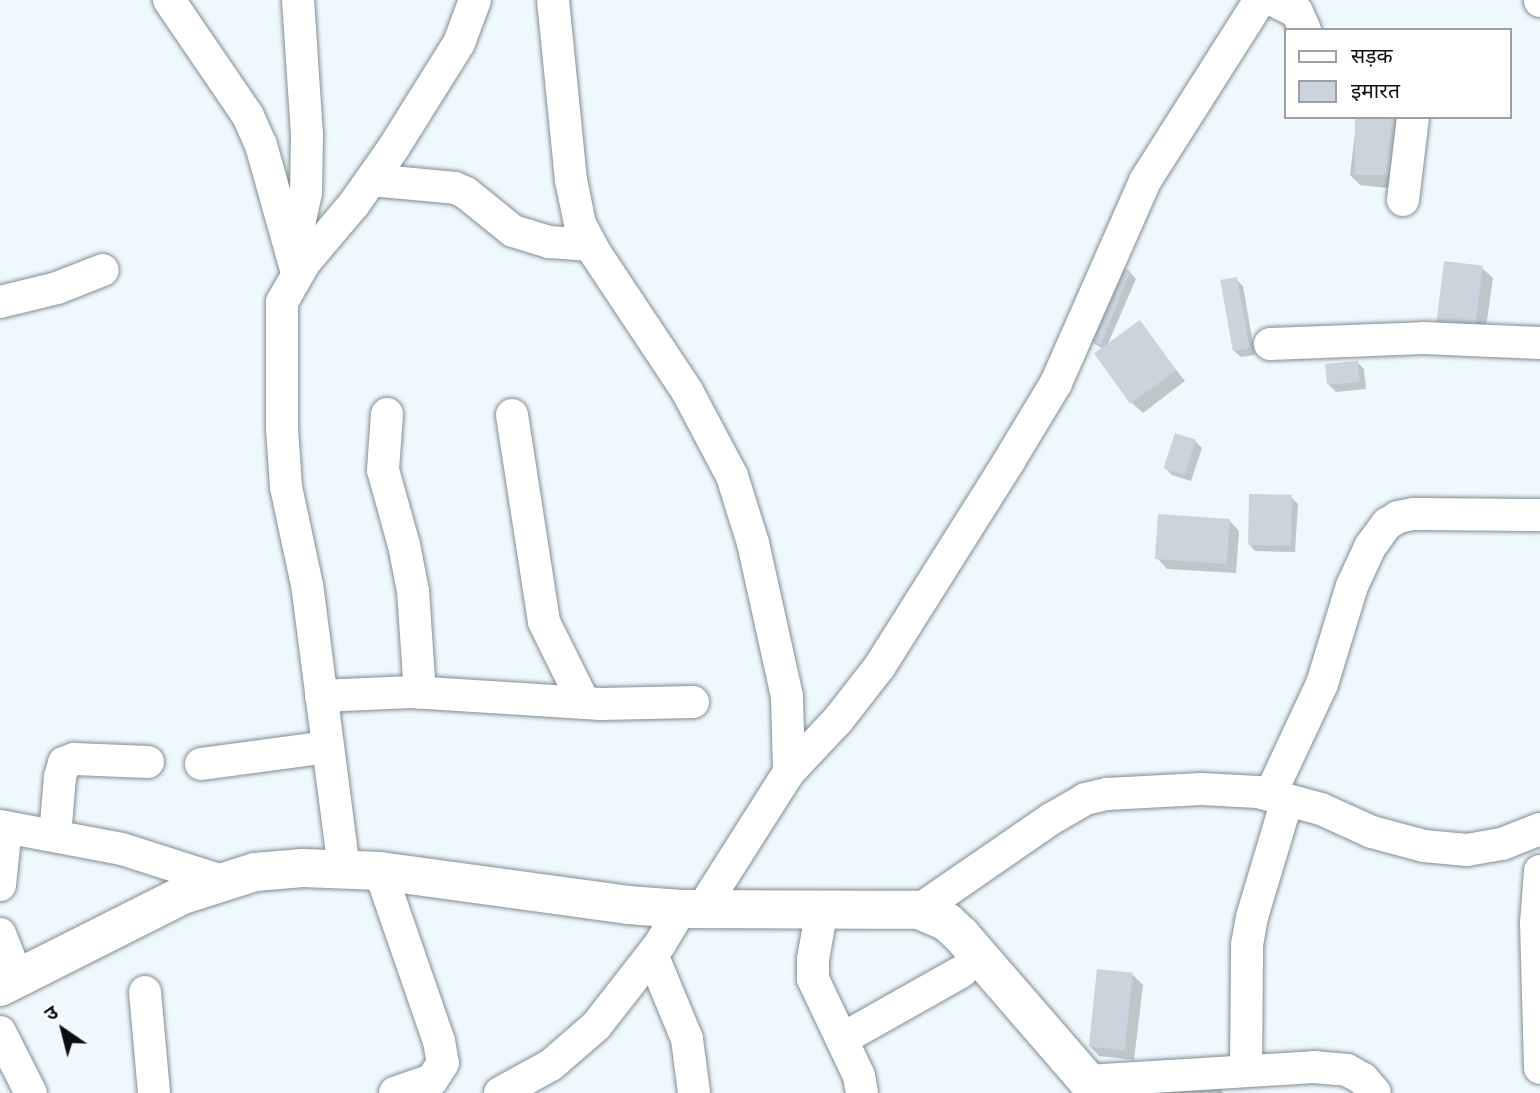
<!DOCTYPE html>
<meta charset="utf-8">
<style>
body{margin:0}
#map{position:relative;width:1540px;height:1093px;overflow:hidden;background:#eef8fd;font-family:Mulish,"Noto Sans Devanagari",sans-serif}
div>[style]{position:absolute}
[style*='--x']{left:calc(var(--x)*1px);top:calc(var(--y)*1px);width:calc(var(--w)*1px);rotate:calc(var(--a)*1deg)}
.shadow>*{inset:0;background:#0003}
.building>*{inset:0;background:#cbd3dd;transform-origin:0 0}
.roads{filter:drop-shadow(0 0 2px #828d93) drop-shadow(0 0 2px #828d93)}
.minor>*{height:32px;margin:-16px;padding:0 16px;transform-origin:16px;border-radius:16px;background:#fff}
.highway>*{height:38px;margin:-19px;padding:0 19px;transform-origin:19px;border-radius:19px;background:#fff}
span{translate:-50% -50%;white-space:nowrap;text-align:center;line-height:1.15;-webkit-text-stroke:7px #fff;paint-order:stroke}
.legend{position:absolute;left:1284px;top:28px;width:228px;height:91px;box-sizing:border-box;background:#fff;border:2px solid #9e9fa1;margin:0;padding:9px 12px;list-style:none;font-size:21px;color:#0c1013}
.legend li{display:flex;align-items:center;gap:14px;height:35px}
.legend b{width:35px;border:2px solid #9e9fa1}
.north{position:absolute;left:28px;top:995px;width:70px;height:70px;-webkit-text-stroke:5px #fff;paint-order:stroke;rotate:325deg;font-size:19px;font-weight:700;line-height:28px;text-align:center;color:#0c1013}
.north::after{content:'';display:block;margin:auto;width:24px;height:32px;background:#0c1013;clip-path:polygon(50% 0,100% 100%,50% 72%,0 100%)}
</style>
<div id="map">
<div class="shadow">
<i style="clip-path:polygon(1357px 117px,1403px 117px,1397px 189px,1360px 185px,1350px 175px)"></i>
<i style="clip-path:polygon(1482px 268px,1493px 278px,1483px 348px,1446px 342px)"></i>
<i style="clip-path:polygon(1130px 272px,1136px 279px,1106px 348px,1139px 323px,1185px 381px,1143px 413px,1132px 403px,1103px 349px,1084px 337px)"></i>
<i style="clip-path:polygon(1236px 279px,1243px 286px,1255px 355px,1241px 357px,1234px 351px)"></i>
<i style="clip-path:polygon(1357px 362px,1364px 369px,1366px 389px,1336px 392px,1329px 385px)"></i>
<i style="clip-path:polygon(1195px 441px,1202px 448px,1191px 481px,1172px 475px,1165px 468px)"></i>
<i style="clip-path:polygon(1291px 497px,1298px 504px,1295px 552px,1255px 551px,1249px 544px)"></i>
<i style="clip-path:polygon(1229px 520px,1239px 531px,1236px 573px,1167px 569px,1157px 558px)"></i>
<i style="clip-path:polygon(1133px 975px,1143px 985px,1134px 1060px,1099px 1056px,1089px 1045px)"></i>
<i style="clip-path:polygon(1222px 1086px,1222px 1093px,1148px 1093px)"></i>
</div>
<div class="building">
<i style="left:1355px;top:117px;width:40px;height:58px"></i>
<i style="left:1444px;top:261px;width:39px;height:72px;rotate:7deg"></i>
<i style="left:1114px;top:264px;width:18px;height:80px;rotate:22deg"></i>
<i style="left:1237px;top:277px;width:72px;height:17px;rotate:80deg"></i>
<i style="left:1140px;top:320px;width:62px;height:57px;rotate:54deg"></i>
<i style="left:1358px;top:361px;width:21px;height:33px;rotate:85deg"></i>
<i style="left:1175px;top:433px;width:22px;height:37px;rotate:18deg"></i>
<i style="left:1249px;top:494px;width:43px;height:51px;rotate:1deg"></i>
<i style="left:1158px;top:514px;width:72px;height:45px;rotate:4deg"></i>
<i style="left:1097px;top:969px;width:36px;height:78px;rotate:6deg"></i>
</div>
<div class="roads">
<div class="minor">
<i style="--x:169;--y:0;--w:140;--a:55.7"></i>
<i style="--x:248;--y:116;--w:32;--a:66"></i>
<i style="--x:261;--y:145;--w:133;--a:74.3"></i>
<i style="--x:553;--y:0;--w:181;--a:84.3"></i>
<i style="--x:571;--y:180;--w:45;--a:78.4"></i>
<i style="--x:580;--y:224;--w:34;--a:62"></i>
<i style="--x:596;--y:254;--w:164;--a:56.4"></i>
<i style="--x:687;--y:391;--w:96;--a:62.1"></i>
<i style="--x:732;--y:476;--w:70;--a:72.6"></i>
<i style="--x:753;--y:543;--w:157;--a:77.5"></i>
<i style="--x:787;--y:696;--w:76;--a:88.5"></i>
<i style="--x:789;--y:772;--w:162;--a:122.4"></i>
<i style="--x:1273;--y:0;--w:27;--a:27"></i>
<i style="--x:1297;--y:12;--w:20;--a:66"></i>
<i style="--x:1540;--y:0;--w:1;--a:90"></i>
<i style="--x:371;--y:180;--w:84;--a:5.4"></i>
<i style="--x:455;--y:188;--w:12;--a:24"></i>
<i style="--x:466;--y:193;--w:60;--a:39"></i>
<i style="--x:513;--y:231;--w:38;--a:17"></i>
<i style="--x:549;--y:242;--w:42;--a:4.1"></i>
<i style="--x:1403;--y:200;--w:84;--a:-83.1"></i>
<i style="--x:293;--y:251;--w:59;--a:-77.4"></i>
<i style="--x:306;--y:193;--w:58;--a:-89"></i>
<i style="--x:307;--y:135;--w:135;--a:-93.8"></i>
<i style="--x:0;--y:302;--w:59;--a:-13.8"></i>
<i style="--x:57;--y:288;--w:49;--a:-21.4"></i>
<i style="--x:1270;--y:344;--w:153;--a:-2.2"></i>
<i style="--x:1423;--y:338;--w:117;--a:2.4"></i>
<i style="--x:387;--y:414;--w:56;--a:94.1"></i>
<i style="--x:383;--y:470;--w:78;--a:74.4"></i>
<i style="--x:404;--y:545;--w:47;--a:78.9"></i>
<i style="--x:413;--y:591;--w:102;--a:86.1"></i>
<i style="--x:512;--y:415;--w:209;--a:81.2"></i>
<i style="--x:544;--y:622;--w:90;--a:63.7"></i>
<i style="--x:321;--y:696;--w:90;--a:-2.5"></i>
<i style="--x:411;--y:692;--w:190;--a:3.6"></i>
<i style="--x:601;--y:704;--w:92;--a:-1.2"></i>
<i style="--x:201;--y:764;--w:128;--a:-7.6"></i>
<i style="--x:789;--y:772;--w:71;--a:-46.7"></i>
<i style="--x:838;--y:720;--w:68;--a:-52.1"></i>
<i style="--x:880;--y:666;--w:242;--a:-57.8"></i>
<i style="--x:1009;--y:461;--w:91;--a:-58.9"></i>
<i style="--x:1056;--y:383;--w:221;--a:-66.2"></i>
<i style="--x:1145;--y:181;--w:214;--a:-57.6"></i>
<i style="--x:1270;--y:795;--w:123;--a:-64.9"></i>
<i style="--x:1322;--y:684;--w:102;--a:-73"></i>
<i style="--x:1352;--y:586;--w:43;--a:-65.2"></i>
<i style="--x:1370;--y:547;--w:29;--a:-54"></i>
<i style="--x:1387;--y:524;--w:13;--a:-32"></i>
<i style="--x:1398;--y:517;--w:15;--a:-11"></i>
<i style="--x:1413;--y:514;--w:127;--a:0.5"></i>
<i style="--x:0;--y:826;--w:124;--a:10.7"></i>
<i style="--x:122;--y:849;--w:105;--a:17.7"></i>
<i style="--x:55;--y:836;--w:59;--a:-85.2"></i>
<i style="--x:60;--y:777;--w:15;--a:-74"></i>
<i style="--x:64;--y:763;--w:11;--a:-22"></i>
<i style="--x:74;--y:759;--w:74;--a:2.3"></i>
<i style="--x:344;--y:869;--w:286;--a:-97.4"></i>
<i style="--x:307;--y:585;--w:100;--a:-102.1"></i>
<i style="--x:286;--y:487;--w:58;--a:-93.9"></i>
<i style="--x:282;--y:429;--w:127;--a:-90"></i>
<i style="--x:282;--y:302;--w:46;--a:-60.1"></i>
<i style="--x:305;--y:262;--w:76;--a:-49.8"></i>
<i style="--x:354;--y:204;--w:70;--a:-54.9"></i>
<i style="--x:394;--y:147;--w:123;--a:-58"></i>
<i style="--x:459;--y:43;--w:46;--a:-69.6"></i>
<i style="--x:380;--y:871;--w:180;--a:70.9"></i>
<i style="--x:439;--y:1041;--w:22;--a:80"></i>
<i style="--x:443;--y:1063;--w:20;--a:123"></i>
<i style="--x:432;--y:1080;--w:39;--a:161"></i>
<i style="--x:1540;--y:871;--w:52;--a:94.4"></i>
<i style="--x:1536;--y:923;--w:145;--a:88.4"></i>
<i style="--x:0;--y:885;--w:58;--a:-84.1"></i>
<i style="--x:822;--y:909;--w:51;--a:100.2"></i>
<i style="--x:813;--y:959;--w:20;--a:90"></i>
<i style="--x:813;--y:979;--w:107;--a:64.6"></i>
<i style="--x:859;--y:1076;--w:17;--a:80"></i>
<i style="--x:919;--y:910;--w:160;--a:-34.6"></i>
<i style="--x:1051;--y:819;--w:39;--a:-30"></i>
<i style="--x:1085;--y:799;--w:23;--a:-13"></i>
<i style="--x:1107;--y:794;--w:94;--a:-3"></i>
<i style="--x:1201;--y:789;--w:57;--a:3"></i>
<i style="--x:1258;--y:792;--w:65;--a:15.1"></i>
<i style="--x:1321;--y:809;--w:56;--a:24.3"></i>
<i style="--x:1372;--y:832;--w:54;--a:15.1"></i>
<i style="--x:1424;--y:846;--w:43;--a:5.3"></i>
<i style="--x:1467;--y:850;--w:36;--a:-10"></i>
<i style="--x:1502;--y:844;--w:41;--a:-21.5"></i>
<i style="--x:0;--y:934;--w:46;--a:68.4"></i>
<i style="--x:650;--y:958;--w:8;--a:45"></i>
<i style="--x:656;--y:964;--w:81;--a:67.5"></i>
<i style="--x:687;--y:1039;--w:54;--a:82.6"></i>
<i style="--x:145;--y:992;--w:101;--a:84.9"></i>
<i style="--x:0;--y:1032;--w:68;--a:63.1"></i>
<i style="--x:842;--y:1039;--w:137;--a:-29.4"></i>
<i style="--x:1246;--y:1070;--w:125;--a:-89.5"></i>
<i style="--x:1247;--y:945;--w:28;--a:-80"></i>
<i style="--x:1252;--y:917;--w:122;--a:-73.3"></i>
<i style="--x:1087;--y:1081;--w:227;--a:-3.5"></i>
<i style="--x:1314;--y:1067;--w:33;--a:5"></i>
<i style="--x:1347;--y:1070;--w:18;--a:29"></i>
<i style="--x:1363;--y:1079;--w:18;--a:49"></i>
<i style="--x:500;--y:1093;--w:58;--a:-28.8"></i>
<i style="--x:551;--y:1065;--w:60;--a:-40.9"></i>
<i style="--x:596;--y:1026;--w:104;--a:-52"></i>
<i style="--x:660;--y:944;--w:41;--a:-59"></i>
</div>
<div class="highway">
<i style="--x:0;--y:987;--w:205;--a:-26.7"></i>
<i style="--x:183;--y:895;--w:76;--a:-17.7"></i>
<i style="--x:255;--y:872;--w:48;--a:-4.8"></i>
<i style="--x:303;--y:868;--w:77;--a:2.2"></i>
<i style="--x:380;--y:871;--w:250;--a:7.8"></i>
<i style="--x:628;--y:905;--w:53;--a:4.3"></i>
<i style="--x:681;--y:909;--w:238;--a:0.2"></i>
<i style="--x:919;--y:910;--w:30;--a:23"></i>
<i style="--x:947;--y:922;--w:19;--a:43"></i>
<i style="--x:961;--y:935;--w:209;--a:49.1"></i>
</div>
</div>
<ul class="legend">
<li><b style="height:9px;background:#fff"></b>सड़क</li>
<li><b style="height:19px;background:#cbd3dd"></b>इमारत</li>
</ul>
<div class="north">उ</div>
</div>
